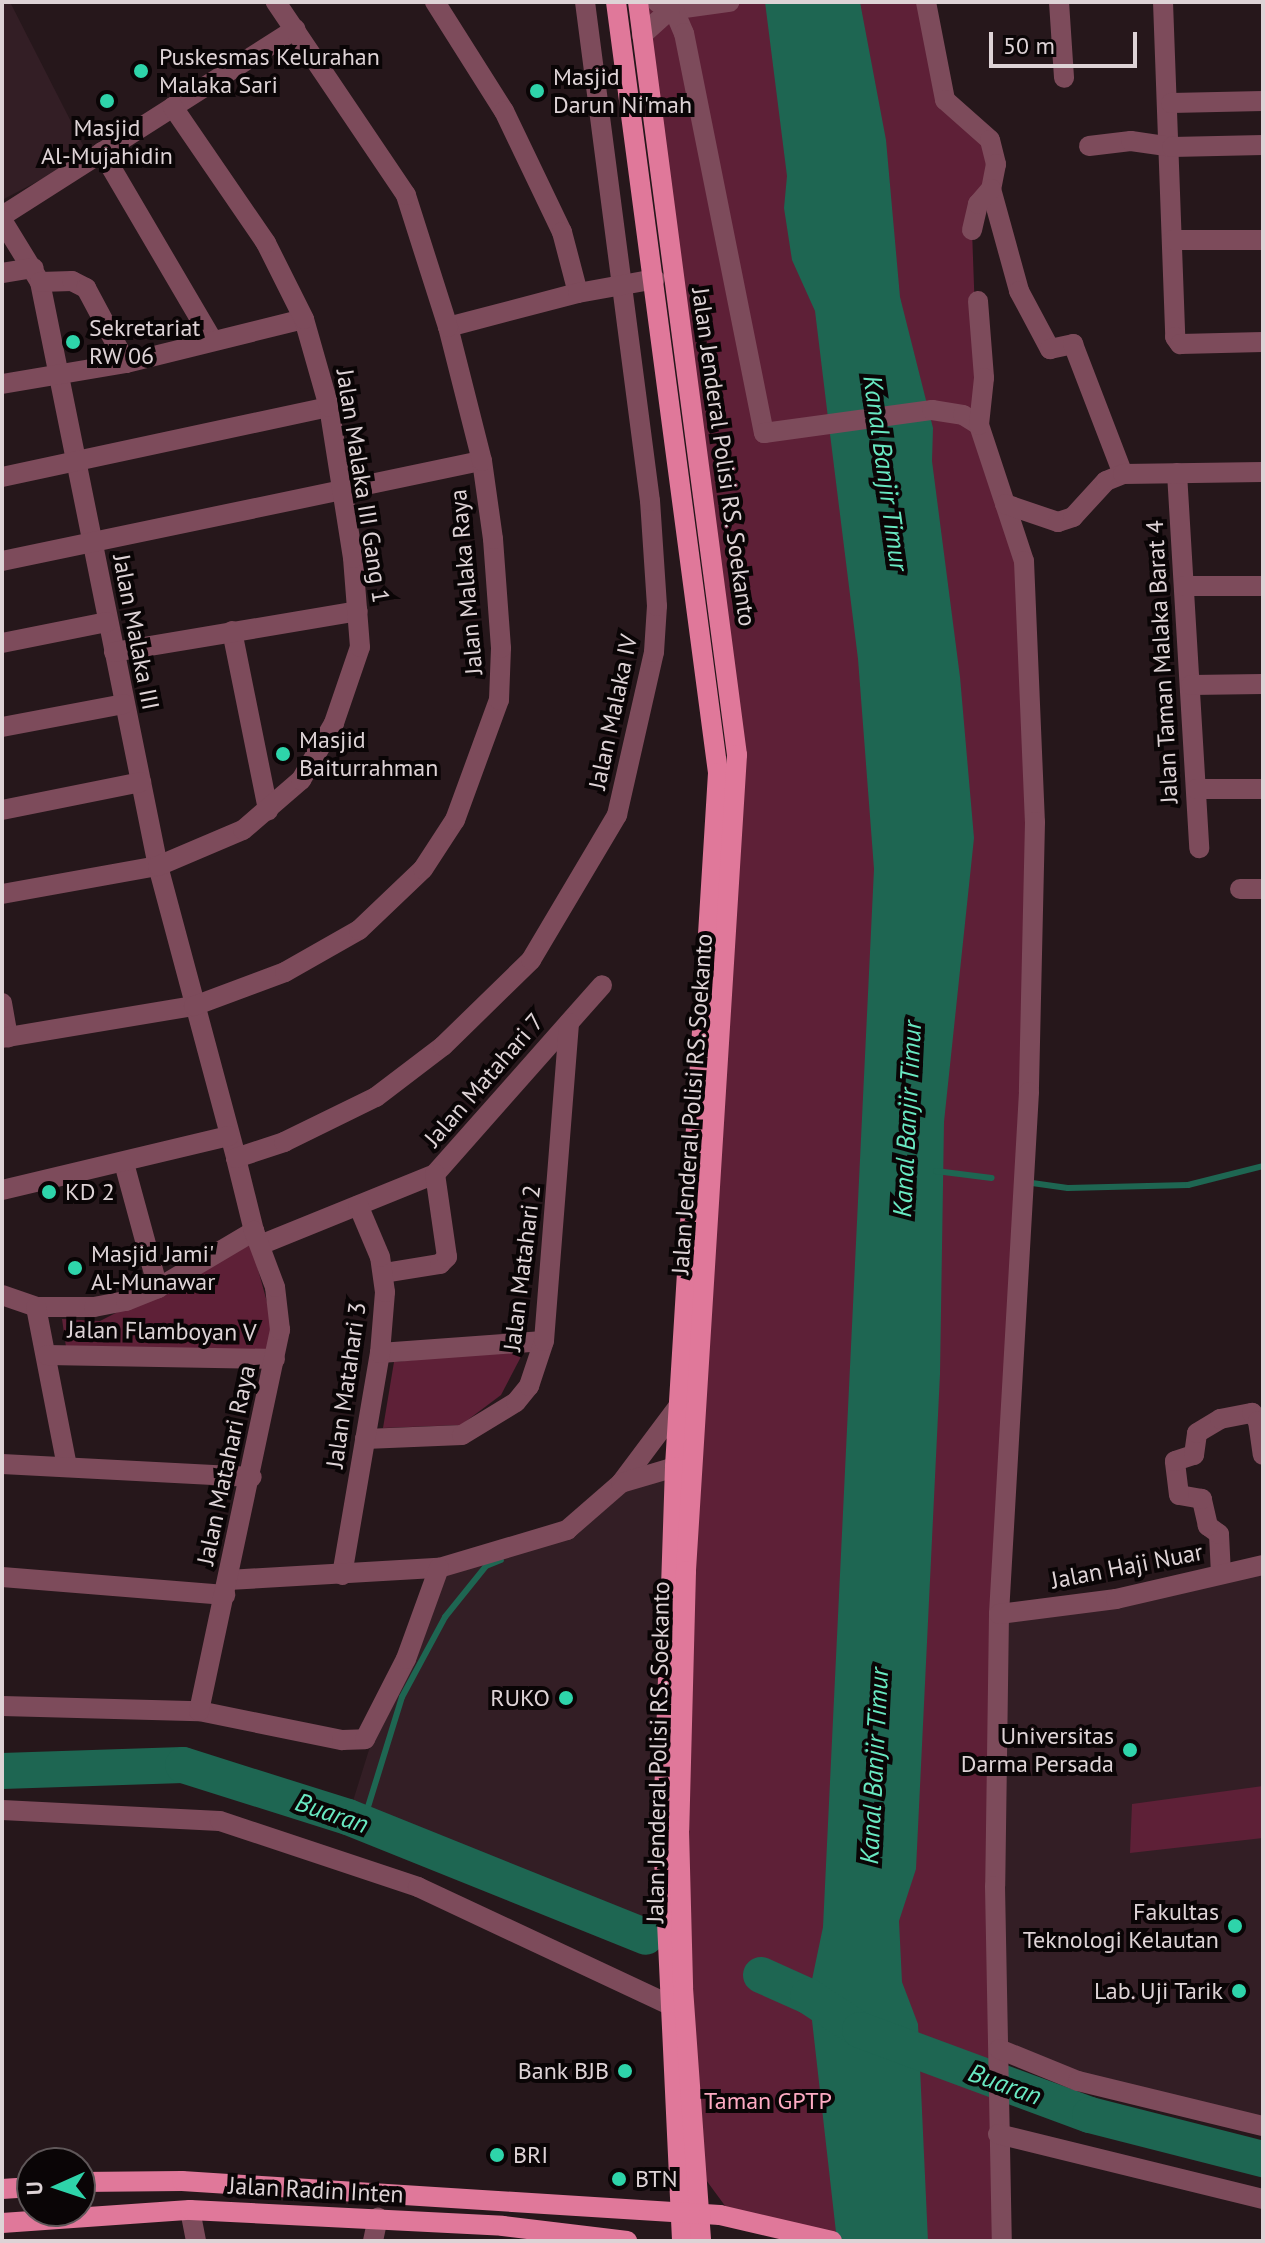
<!DOCTYPE html>
<style>
body{margin:0}
#map{position:relative;width:1265px;height:2243px;overflow:hidden;background:#26171b;font-family:"PT Sans",sans-serif}
div>[style]{position:absolute}
[style*='--x']{left:calc(var(--x)*1px);top:calc(var(--y)*1px);width:calc(var(--w)*1px);rotate:calc(var(--a)*1deg)}
.built>*{inset:0;background:#331e25}
.green>*{inset:0;background:#5e2037}
.water>*{inset:0;background:#1e6652}
.stream>*{height:6px;margin:-3px;padding:0 3px;transform-origin:3px;border-radius:3px;background:#1e6652}
.river>*{height:36px;margin:-18px;padding:0 18px;transform-origin:18px;border-radius:18px;background:#1e6652}
.minor>*{height:20px;margin:-10px;padding:0 10px;transform-origin:10px;border-radius:10px;background:#7d4b5b}
.tertiary>*{height:20px;margin:-10px;padding:0 10px;transform-origin:10px;border-radius:10px;background:#7d4b5b}
.primary>*{height:20px;margin:-10px;padding:0 10px;transform-origin:10px;border-radius:10px;background:#e0789a}
.dots>*{width:22px;height:22px;translate:-50% -50%;box-sizing:border-box;border:4px solid #0a0506;border-radius:50%}
span{translate:-50% -50%;white-space:nowrap;text-align:center;line-height:1.15;-webkit-text-stroke:8px #0a0506;paint-order:stroke}
.poi-label{font-size:24px;color:#ded3d6}
.left{translate:0 -50%;text-align:left}
.right{translate:-100% -50%;text-align:right}
.street-label{font-size:24px;color:#ded3d6}
.park-label{font-size:24px;color:#ffacc4}
.water-label{font-size:26px;color:#69e9c2;font-style:italic}
.frame{position:absolute;inset:0;border:4px solid #ded3d6;pointer-events:none}
.north{position:absolute;left:16px;top:2147px;width:80px;height:80px;box-sizing:border-box;background:#0a0506;border:2px solid #5f5759;border-radius:50%;rotate:267deg;font-size:22px;font-weight:700;line-height:32px;text-align:center;color:#ded3d6}
.north::after{content:'';display:block;margin:auto;width:28px;height:36px;background:#2ed4aa;clip-path:polygon(50% 0,100% 100%,50% 72%,0 100%)}
.scale{position:absolute;left:989px;top:32px;width:148px;height:36px;box-sizing:border-box;border:4px solid #ded3d6;border-top:0;padding-left:10px;font-size:24px;line-height:28px;white-space:nowrap;color:#ded3d6;-webkit-text-stroke:6px #0a0506;paint-order:stroke}
</style>
<div id="map">
<div class="built">
<i style="clip-path:polygon(2px 2px,10px 2px,88px 155px,2px 200px)"></i>
<i style="clip-path:polygon(675px 1467px,663px 1869px,646px 1937px,348px 1817px,378px 1721px,439px 1573px,567px 1530px,621px 1483px)"></i>
<i style="clip-path:polygon(1263px 1567px,1263px 2126px,999px 2049px,999px 1614px)"></i>
</div>
<div class="green">
<i style="clip-path:polygon(638px 2px,926px 2px,945px 100px,982px 129px,996px 164px,972px 230px,979px 425px,1017px 535px,1035px 822px,999px 1614px,1002px 2241px,832px 2241px,734px 2218px,695px 2165px,679px 1830px,736px 825px)"></i>
<i style="clip-path:polygon(251px 1244px,275px 1331px,270px 1351px,66px 1347px,62px 1319px,100px 1321px)"></i>
<i style="clip-path:polygon(525px 1349px,501px 1395px,461px 1425px,383px 1428px,394px 1362px)"></i>
<i style="clip-path:polygon(1263px 1786px,1263px 1838px,1130px 1853px,1132px 1804px)"></i>
</div>
<div class="water">
<i style="clip-path:polygon(765px 2px,860px 2px,886px 140px,900px 297px,933px 428px,932px 461px,960px 677px,974px 838px,944px 1122px,940px 1374px,916px 1869px,899px 1921px,902px 1982px,918px 2024px,928px 2241px,837px 2241px,809px 1994px,823px 1927px,874px 869px,858px 659px,828px 418px,815px 311px,792px 260px,784px 208px,787px 176px)"></i>
</div>
<div class="stream">
<i style="--x:936;--y:1171;--w:56;--a:7.1"></i>
<i style="--x:1025;--y:1182;--w:43;--a:7.9"></i>
<i style="--x:1068;--y:1188;--w:120;--a:-1.4"></i>
<i style="--x:1188;--y:1185;--w:77;--a:-14.2"></i>
<i style="--x:363;--y:1823;--w:132;--a:-72.8"></i>
<i style="--x:402;--y:1697;--w:91;--a:-61.7"></i>
<i style="--x:445;--y:1617;--w:65;--a:-51.2"></i>
<i style="--x:486;--y:1566;--w:16;--a:-22"></i>
</div>
<div class="river">
<i style="--x:2;--y:1771;--w:181;--a:-1.9"></i>
<i style="--x:183;--y:1765;--w:173;--a:17.5"></i>
<i style="--x:348;--y:1817;--w:321;--a:21.9"></i>
<i style="--x:761;--y:1975;--w:51;--a:24.1"></i>
<i style="--x:808;--y:1996;--w:62;--a:33.2"></i>
<i style="--x:860;--y:2030;--w:245;--a:20.3"></i>
<i style="--x:1090;--y:2115;--w:179;--a:14.3"></i>
</div>
<div class="minor">
<i style="--x:435;--y:2;--w:129;--a:57.7"></i>
<i style="--x:504;--y:111;--w:134;--a:64.4"></i>
<i style="--x:562;--y:232;--w:63;--a:75.3"></i>
<i style="--x:657;--y:2;--w:15;--a:32"></i>
<i style="--x:670;--y:10;--w:60;--a:-7.7"></i>
<i style="--x:926;--y:2;--w:100;--a:79"></i>
<i style="--x:945;--y:100;--w:60;--a:41.6"></i>
<i style="--x:990;--y:140;--w:25;--a:76"></i>
<i style="--x:996;--y:164;--w:25;--a:101"></i>
<i style="--x:991;--y:189;--w:106;--a:74.6"></i>
<i style="--x:1019;--y:291;--w:66;--a:61.9"></i>
<i style="--x:1050;--y:349;--w:24;--a:-12"></i>
<i style="--x:1073;--y:344;--w:139;--a:69"></i>
<i style="--x:1059;--y:2;--w:76;--a:86.2"></i>
<i style="--x:1163;--y:2;--w:335;--a:87.9"></i>
<i style="--x:1175;--y:337;--w:9;--a:54"></i>
<i style="--x:1180;--y:344;--w:83;--a:-1.4"></i>
<i style="--x:674;--y:10;--w:25;--a:67"></i>
<i style="--x:684;--y:33;--w:408;--a:78.7"></i>
<i style="--x:764;--y:433;--w:170;--a:-7.8"></i>
<i style="--x:932;--y:410;--w:31;--a:9"></i>
<i style="--x:963;--y:415;--w:19;--a:32"></i>
<i style="--x:979;--y:425;--w:143;--a:71.7"></i>
<i style="--x:1024;--y:561;--w:261;--a:87.6"></i>
<i style="--x:1035;--y:822;--w:270;--a:91.3"></i>
<i style="--x:1029;--y:1092;--w:523;--a:93.29"></i>
<i style="--x:999;--y:1614;--w:272;--a:90.8"></i>
<i style="--x:995;--y:1886;--w:355;--a:88.9"></i>
<i style="--x:642;--y:35;--w:38;--a:-42"></i>
<i style="--x:1171;--y:103;--w:92;--a:-1.2"></i>
<i style="--x:1089;--y:146;--w:42;--a:-6.8"></i>
<i style="--x:1131;--y:141;--w:41;--a:8.3"></i>
<i style="--x:1172;--y:147;--w:91;--a:-1.3"></i>
<i style="--x:102;--y:152;--w:219;--a:59.6"></i>
<i style="--x:2;--y:216;--w:348;--a:-32.5"></i>
<i style="--x:2;--y:220;--w:73;--a:58.5"></i>
<i style="--x:40;--y:282;--w:596;--a:78.58"></i>
<i style="--x:158;--y:866;--w:302;--a:75"></i>
<i style="--x:972;--y:230;--w:27;--a:-77"></i>
<i style="--x:978;--y:204;--w:20;--a:-49"></i>
<i style="--x:1172;--y:240;--w:91;--a:0"></i>
<i style="--x:2;--y:273;--w:32;--a:-9"></i>
<i style="--x:40;--y:282;--w:32;--a:-2"></i>
<i style="--x:72;--y:281;--w:16;--a:27"></i>
<i style="--x:86;--y:288;--w:85;--a:61.9"></i>
<i style="--x:978;--y:301;--w:77;--a:85.5"></i>
<i style="--x:984;--y:378;--w:47;--a:96.1"></i>
<i style="--x:2;--y:384;--w:126;--a:-9.6"></i>
<i style="--x:126;--y:363;--w:183;--a:-13.9"></i>
<i style="--x:1177;--y:473;--w:376;--a:86.6"></i>
<i style="--x:2;--y:477;--w:334;--a:-12.1"></i>
<i style="--x:1005;--y:504;--w:56;--a:18.8"></i>
<i style="--x:1058;--y:522;--w:16;--a:-18"></i>
<i style="--x:1073;--y:517;--w:49;--a:-47.5"></i>
<i style="--x:1106;--y:481;--w:18;--a:-22"></i>
<i style="--x:1123;--y:474;--w:140;--a:-0.8"></i>
<i style="--x:2;--y:561;--w:490;--a:-11.8"></i>
<i style="--x:1184;--y:586;--w:79;--a:0"></i>
<i style="--x:232;--y:631;--w:183;--a:78.6"></i>
<i style="--x:2;--y:643;--w:107;--a:-11.3"></i>
<i style="--x:114;--y:652;--w:247;--a:-9.5"></i>
<i style="--x:1191;--y:685;--w:72;--a:-0.8"></i>
<i style="--x:2;--y:727;--w:124;--a:-10.7"></i>
<i style="--x:1196;--y:789;--w:67;--a:0"></i>
<i style="--x:2;--y:810;--w:142;--a:-11.4"></i>
<i style="--x:1240;--y:889;--w:23;--a:0"></i>
<i style="--x:2;--y:894;--w:158;--a:-10.2"></i>
<i style="--x:158;--y:866;--w:92;--a:-23"></i>
<i style="--x:243;--y:830;--w:77;--a:-40.8"></i>
<i style="--x:301;--y:780;--w:66;--a:-59.9"></i>
<i style="--x:334;--y:723;--w:80;--a:-71.1"></i>
<i style="--x:360;--y:647;--w:89;--a:-94.5"></i>
<i style="--x:353;--y:558;--w:153;--a:-99"></i>
<i style="--x:329;--y:407;--w:91;--a:-105.9"></i>
<i style="--x:304;--y:319;--w:85;--a:-116.6"></i>
<i style="--x:266;--y:243;--w:165;--a:-124.4"></i>
<i style="--x:2;--y:1003;--w:35;--a:80"></i>
<i style="--x:124;--y:1163;--w:130;--a:74.8"></i>
<i style="--x:2;--y:1190;--w:233;--a:-13.4"></i>
<i style="--x:260;--y:1245;--w:189;--a:-22.1"></i>
<i style="--x:435;--y:1174;--w:252;--a:-48.5"></i>
<i style="--x:384;--y:1273;--w:57;--a:-9.1"></i>
<i style="--x:440;--y:1264;--w:10;--a:-45"></i>
<i style="--x:447;--y:1257;--w:84;--a:-98.2"></i>
<i style="--x:2;--y:1295;--w:36;--a:19"></i>
<i style="--x:36;--y:1307;--w:58;--a:0"></i>
<i style="--x:94;--y:1307;--w:33;--a:-11"></i>
<i style="--x:126;--y:1301;--w:35;--a:-22"></i>
<i style="--x:158;--y:1288;--w:112;--a:-30.7"></i>
<i style="--x:254;--y:1231;--w:75;--a:-103.9"></i>
<i style="--x:236;--y:1158;--w:51;--a:-18.4"></i>
<i style="--x:284;--y:1142;--w:102;--a:-26.1"></i>
<i style="--x:376;--y:1097;--w:84;--a:-37.3"></i>
<i style="--x:443;--y:1046;--w:123;--a:-44.3"></i>
<i style="--x:531;--y:960;--w:169;--a:-59.3"></i>
<i style="--x:617;--y:815;--w:167;--a:-77.2"></i>
<i style="--x:654;--y:652;--w:46;--a:-86.3"></i>
<i style="--x:657;--y:606;--w:105;--a:-93.8"></i>
<i style="--x:650;--y:501;--w:503;--a:-97.42"></i>
<i style="--x:36;--y:1307;--w:162;--a:79"></i>
<i style="--x:380;--y:1353;--w:164;--a:-4.2"></i>
<i style="--x:47;--y:1355;--w:228;--a:1"></i>
<i style="--x:365;--y:1439;--w:97;--a:-2.4"></i>
<i style="--x:462;--y:1435;--w:63;--a:-31.4"></i>
<i style="--x:516;--y:1402;--w:21;--a:-51"></i>
<i style="--x:529;--y:1386;--w:47;--a:-71.6"></i>
<i style="--x:544;--y:1341;--w:319;--a:-85.5"></i>
<i style="--x:2;--y:1464;--w:250;--a:3"></i>
<i style="--x:621;--y:1483;--w:99;--a:-53.2"></i>
<i style="--x:1221;--y:1574;--w:40;--a:-92.9"></i>
<i style="--x:1219;--y:1534;--w:14;--a:-144"></i>
<i style="--x:1208;--y:1526;--w:28;--a:-103"></i>
<i style="--x:1202;--y:1499;--w:23;--a:-170"></i>
<i style="--x:1179;--y:1495;--w:34;--a:-97"></i>
<i style="--x:1175;--y:1461;--w:20;--a:-18"></i>
<i style="--x:1194;--y:1455;--w:22;--a:-82"></i>
<i style="--x:1197;--y:1433;--w:27;--a:-31"></i>
<i style="--x:1220;--y:1419;--w:33;--a:-11"></i>
<i style="--x:1252;--y:1413;--w:10;--a:53"></i>
<i style="--x:1258;--y:1421;--w:34;--a:82"></i>
<i style="--x:342;--y:1575;--w:225;--a:-80.3"></i>
<i style="--x:380;--y:1353;--w:61;--a:-85.3"></i>
<i style="--x:385;--y:1292;--w:35;--a:-98"></i>
<i style="--x:380;--y:1257;--w:56;--a:-112.9"></i>
<i style="--x:2;--y:1577;--w:224;--a:4.6"></i>
<i style="--x:228;--y:1580;--w:211;--a:-3.3"></i>
<i style="--x:439;--y:1568;--w:134;--a:-16.5"></i>
<i style="--x:567;--y:1530;--w:72;--a:-41"></i>
<i style="--x:621;--y:1483;--w:56;--a:-16.5"></i>
<i style="--x:999;--y:1614;--w:118;--a:-7.3"></i>
<i style="--x:1116;--y:1599;--w:151;--a:-13"></i>
<i style="--x:2;--y:1706;--w:197;--a:1.5"></i>
<i style="--x:199;--y:1711;--w:146;--a:11.5"></i>
<i style="--x:342;--y:1740;--w:23;--a:-2"></i>
<i style="--x:365;--y:1739;--w:90;--a:-62.9"></i>
<i style="--x:406;--y:1659;--w:97;--a:-70.1"></i>
<i style="--x:199;--y:1711;--w:390;--a:-78"></i>
<i style="--x:280;--y:1330;--w:43;--a:-96.6"></i>
<i style="--x:275;--y:1287;--w:60;--a:-110.6"></i>
<i style="--x:2;--y:1810;--w:218;--a:2.9"></i>
<i style="--x:220;--y:1821;--w:209;--a:18.4"></i>
<i style="--x:418;--y:1887;--w:278;--a:25.1"></i>
<i style="--x:999;--y:2049;--w:85;--a:22.1"></i>
<i style="--x:1078;--y:2081;--w:190;--a:13.7"></i>
<i style="--x:998;--y:2134;--w:273;--a:13.8"></i>
<i style="--x:190;--y:2210;--w:32;--a:79"></i>
<i style="--x:373;--y:2241;--w:24;--a:-78"></i>
</div>
<div class="tertiary">
<i style="--x:448;--y:327;--w:134;--a:-14.7"></i>
<i style="--x:578;--y:293;--w:78;--a:-10.3"></i>
<i style="--x:2;--y:1038;--w:195;--a:-9.5"></i>
<i style="--x:194;--y:1006;--w:97;--a:-20.5"></i>
<i style="--x:285;--y:972;--w:85;--a:-29.6"></i>
<i style="--x:359;--y:930;--w:88;--a:-43.6"></i>
<i style="--x:423;--y:869;--w:59;--a:-56.9"></i>
<i style="--x:455;--y:820;--w:128;--a:-69.9"></i>
<i style="--x:499;--y:700;--w:52;--a:-87.8"></i>
<i style="--x:501;--y:648;--w:109;--a:-94.2"></i>
<i style="--x:493;--y:539;--w:79;--a:-98"></i>
<i style="--x:482;--y:461;--w:138;--a:-104.2"></i>
<i style="--x:448;--y:327;--w:139;--a:-107.7"></i>
<i style="--x:406;--y:195;--w:233;--a:-124"></i>
</div>
<div class="primary">
<i style="--x:616;--y:2;--w:778;--a:82.46"></i>
<i style="--x:718;--y:773;--w:695;--a:93.55"></i>
<i style="--x:675;--y:1467;--w:370;--a:91.9"></i>
<i style="--x:663;--y:1837;--w:404;--a:87.3"></i>
<i style="--x:638;--y:2;--w:759;--a:82.51"></i>
<i style="--x:737;--y:755;--w:818;--a:93.58"></i>
<i style="--x:686;--y:1571;--w:259;--a:91.5"></i>
<i style="--x:679;--y:1830;--w:158;--a:88.5"></i>
<i style="--x:683;--y:1988;--w:254;--a:85.9"></i>
<i style="--x:80;--y:2182;--w:102;--a:-0.6"></i>
<i style="--x:182;--y:2181;--w:539;--a:3.62"></i>
<i style="--x:720;--y:2215;--w:115;--a:13.1"></i>
<i style="--x:2;--y:2189;--w:30;--a:-4"></i>
<i style="--x:2;--y:2223;--w:188;--a:-4"></i>
<i style="--x:190;--y:2210;--w:313;--a:2.9"></i>
<i style="--x:503;--y:2226;--w:125;--a:6.9"></i>
</div>
<div class="dots">
<i style="left:141px;top:71px;background:#2ed4aa"></i>
<i style="left:537px;top:91px;background:#2ed4aa"></i>
<i style="left:107px;top:101px;background:#2ed4aa"></i>
<i style="left:73px;top:342px;background:#2ed4aa"></i>
<i style="left:283px;top:754px;background:#2ed4aa"></i>
<i style="left:49px;top:1192px;background:#2ed4aa"></i>
<i style="left:75px;top:1268px;background:#2ed4aa"></i>
<i style="left:566px;top:1698px;background:#2ed4aa"></i>
<i style="left:1130px;top:1750px;background:#2ed4aa"></i>
<i style="left:1235px;top:1926px;background:#2ed4aa"></i>
<i style="left:1239px;top:1991px;background:#2ed4aa"></i>
<i style="left:625px;top:2071px;background:#2ed4aa"></i>
<i style="left:497px;top:2155px;background:#2ed4aa"></i>
<i style="left:619px;top:2179px;background:#2ed4aa"></i>
</div>
<div class="poi-label">
<span class="left" style="left:159px;top:71px">Puskesmas Kelurahan<br>Malaka Sari</span>
<span class="left" style="left:553px;top:91px">Masjid<br>Darun Ni'mah</span>
<span style="left:107px;top:142px">Masjid<br>Al-Mujahidin</span>
<span class="left" style="left:89px;top:342px">Sekretariat<br>RW 06</span>
<span class="left" style="left:299px;top:754px">Masjid<br>Baiturrahman</span>
<span class="left" style="left:65px;top:1192px">KD 2</span>
<span class="left" style="left:91px;top:1268px">Masjid Jami'<br>Al-Munawar</span>
<span class="right" style="left:550px;top:1698px">RUKO</span>
<span class="right" style="left:1114px;top:1750px">Universitas<br>Darma Persada</span>
<span class="right" style="left:1219px;top:1926px">Fakultas<br>Teknologi Kelautan</span>
<span class="right" style="left:1223px;top:1991px">Lab. Uji Tarik</span>
<span class="right" style="left:609px;top:2071px">Bank BJB</span>
<span class="left" style="left:513px;top:2155px">BRI</span>
<span class="left" style="left:635px;top:2179px">BTN</span>
</div>
<div class="street-label">
<span style="left:724px;top:457px;rotate:82deg">Jalan Jenderal Polisi RS. Soekanto</span>
<span style="left:363px;top:486px;rotate:81deg">Jalan Malaka III Gang 1</span>
<span style="left:466px;top:582px;rotate:-95deg">Jalan Malaka Raya</span>
<span style="left:136px;top:632px;rotate:79deg">Jalan Malaka III</span>
<span style="left:1162px;top:662px;rotate:-93deg">Jalan Taman Malaka Barat 4</span>
<span style="left:613px;top:712px;rotate:-78deg">Jalan Malaka IV</span>
<span style="left:484px;top:1080px;rotate:-49deg">Jalan Matahari 7</span>
<span style="left:692px;top:1104px;rotate:-86deg">Jalan Jenderal Polisi RS. Soekanto</span>
<span style="left:522px;top:1268px;rotate:-83deg">Jalan Matahari 2</span>
<span style="left:162px;top:1331px;rotate:1deg">Jalan Flamboyan V</span>
<span style="left:346px;top:1385px;rotate:-82deg">Jalan Matahari 3</span>
<span style="left:226px;top:1465px;rotate:-78deg">Jalan Matahari Raya</span>
<span style="left:1127px;top:1566px;rotate:-11deg">Jalan Haji Nuar</span>
<span style="left:658px;top:1752px;rotate:-89deg">Jalan Jenderal Polisi RS. Soekanto</span>
<span style="left:316px;top:2190px;rotate:3deg">Jalan Radin Inten</span>
</div>
<div class="park-label">
<span style="left:768px;top:2101px">Taman GPTP</span>
</div>
<div class="water-label">
<span style="left:886px;top:473px;rotate:82deg">Kanal Banjir Timur</span>
<span style="left:907px;top:1119px;rotate:-87deg">Kanal Banjir Timur</span>
<span style="left:874px;top:1766px;rotate:-87deg">Kanal Banjir Timur</span>
<span style="left:332px;top:1813px;rotate:19deg">Buaran</span>
<span style="left:1005px;top:2084px;rotate:20deg">Buaran</span>
</div>
<div class="frame"></div>
<div class="north">U</div>
<div class="scale">50 m</div>
</div>
